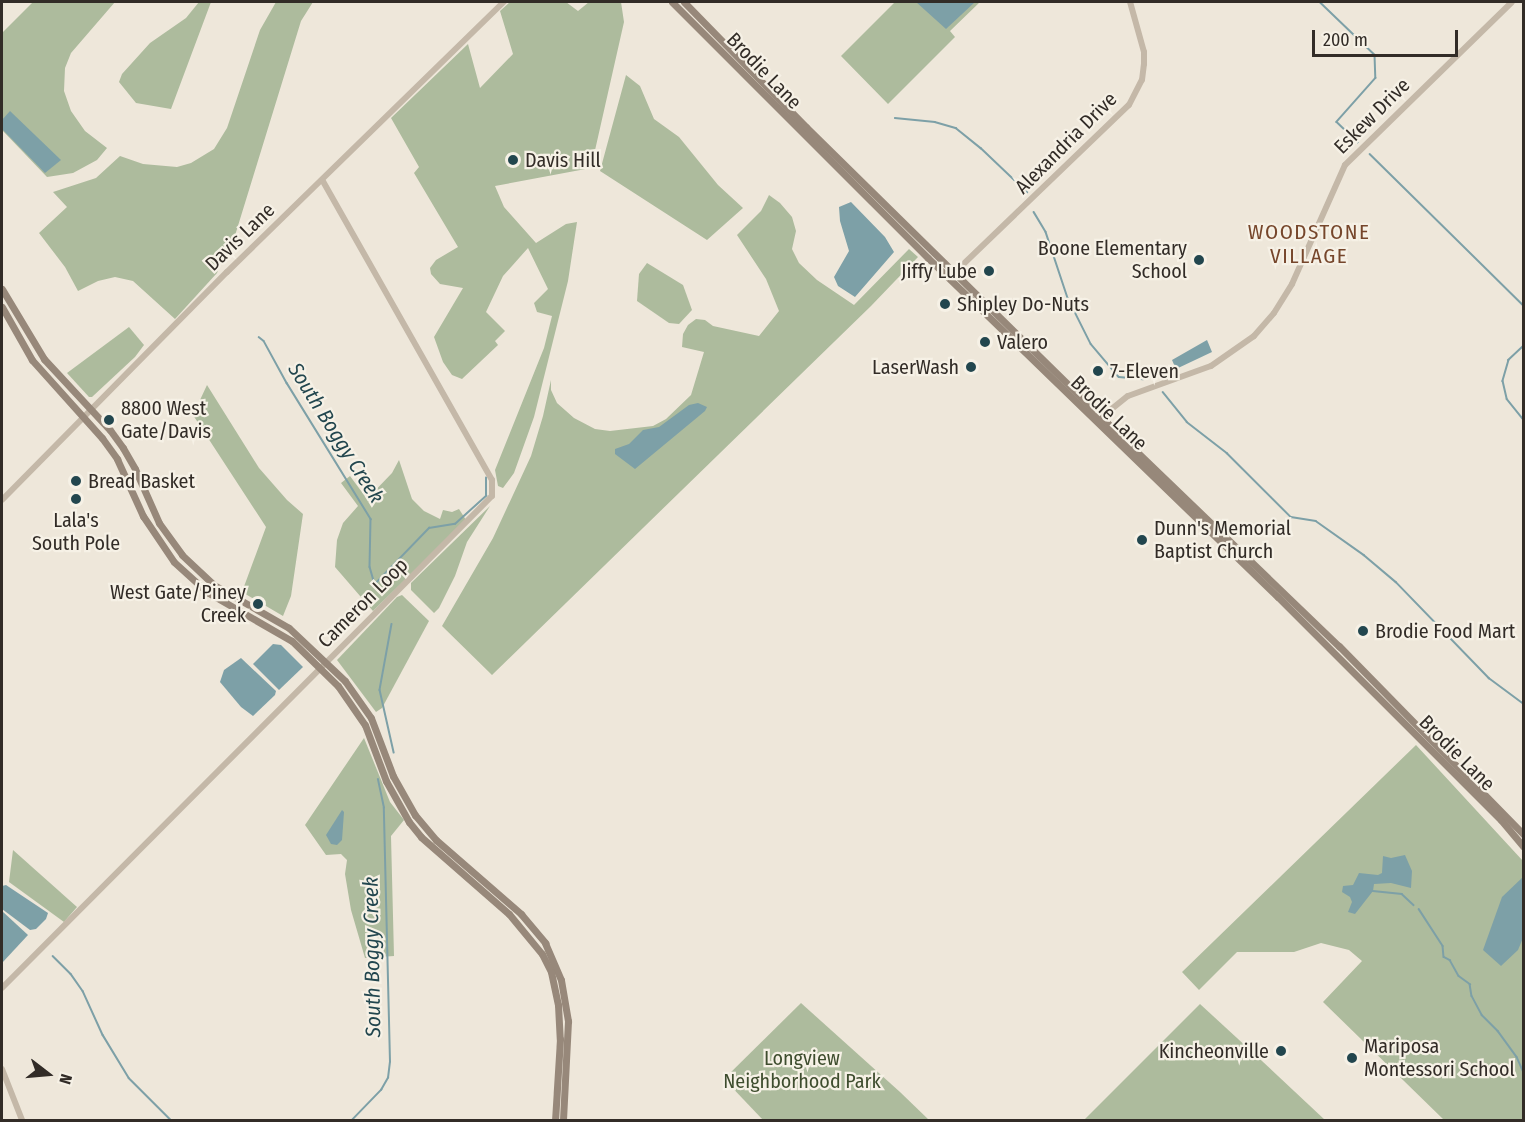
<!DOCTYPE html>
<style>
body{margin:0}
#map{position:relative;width:1525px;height:1122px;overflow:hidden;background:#eee7da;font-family:"Fira Sans Condensed",sans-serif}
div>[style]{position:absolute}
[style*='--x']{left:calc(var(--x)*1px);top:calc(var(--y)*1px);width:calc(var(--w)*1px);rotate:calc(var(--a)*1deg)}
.green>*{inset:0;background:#adbb9d}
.water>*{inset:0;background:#7da0a7}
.stream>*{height:1.5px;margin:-0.75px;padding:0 0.75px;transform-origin:0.75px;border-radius:0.75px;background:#7da0a7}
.tertiary>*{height:6px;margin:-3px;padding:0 3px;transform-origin:3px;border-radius:3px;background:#c4b8a8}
.secondary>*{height:7px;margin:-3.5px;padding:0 3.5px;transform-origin:3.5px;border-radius:3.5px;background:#97887a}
.dots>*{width:16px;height:16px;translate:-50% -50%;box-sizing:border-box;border:3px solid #f6f1e6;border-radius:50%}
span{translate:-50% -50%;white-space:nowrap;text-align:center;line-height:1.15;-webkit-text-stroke:4.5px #f6f1e6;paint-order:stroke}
.street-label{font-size:20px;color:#322c27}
.poi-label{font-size:20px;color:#322c27}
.left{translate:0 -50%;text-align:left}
.right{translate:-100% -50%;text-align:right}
.park-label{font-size:20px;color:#3e4d2e}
.neighbourhood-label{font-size:21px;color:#76462b;letter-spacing:1.5px}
.water-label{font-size:21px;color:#22464e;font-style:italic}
.frame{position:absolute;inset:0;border:3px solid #322c27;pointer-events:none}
.north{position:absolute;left:18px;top:1044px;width:60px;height:60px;-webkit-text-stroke:4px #f6f1e6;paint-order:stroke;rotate:106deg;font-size:16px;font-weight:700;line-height:24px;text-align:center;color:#322c27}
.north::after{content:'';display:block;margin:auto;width:21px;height:27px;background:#322c27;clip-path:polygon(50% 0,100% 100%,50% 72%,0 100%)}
.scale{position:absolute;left:1312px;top:30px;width:146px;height:27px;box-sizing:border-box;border:3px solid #322c27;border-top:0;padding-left:8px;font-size:18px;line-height:21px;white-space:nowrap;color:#322c27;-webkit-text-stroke:4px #f6f1e6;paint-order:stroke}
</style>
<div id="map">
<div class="green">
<i style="clip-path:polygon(33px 2px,115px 2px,71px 53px,65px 68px,64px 91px,71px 111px,85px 131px,107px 148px,97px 160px,73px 173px,47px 177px,2px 130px,2px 33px)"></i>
<i style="clip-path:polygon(199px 2px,211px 2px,171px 109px,136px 103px,119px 82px,122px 74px,150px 43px,186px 18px)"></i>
<i style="clip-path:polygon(276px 2px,313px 2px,301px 21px,233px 242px,226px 249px,217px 273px,175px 319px,133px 281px,115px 277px,98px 281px,78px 291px,65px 267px,39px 233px,67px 207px,53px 192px,96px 178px,120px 156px,143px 164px,177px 167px,191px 163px,214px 149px,227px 128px,260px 30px)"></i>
<i style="clip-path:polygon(510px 2px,566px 2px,578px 11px,589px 2px,621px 2px,624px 22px,591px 168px,495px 186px,504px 207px,536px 243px,566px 224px,577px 222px,568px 281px,534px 417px,514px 473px,503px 488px,498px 486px,495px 470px,544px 348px,552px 316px,537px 312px,534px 303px,548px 289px,528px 248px,503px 276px,486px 312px,505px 331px,495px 341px,498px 345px,462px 379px,452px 375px,443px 362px,434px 337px,463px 288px,440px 284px,431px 274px,430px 268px,436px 260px,458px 247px,414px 173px,419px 167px,391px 118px,468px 44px,480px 88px,513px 54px,500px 11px)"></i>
<i style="clip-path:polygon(895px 2px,980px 2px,950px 31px,955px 37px,888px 104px,841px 56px)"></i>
<i style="clip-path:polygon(626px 75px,640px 86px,654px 119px,679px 137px,718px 185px,743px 208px,707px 240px,600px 171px)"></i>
<i style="clip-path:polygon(769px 195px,780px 203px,792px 217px,796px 231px,792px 249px,799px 263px,817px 280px,854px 305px,909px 249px,918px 257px,871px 306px,492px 675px,442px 626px,493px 538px,531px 456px,543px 416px,551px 380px,551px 390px,557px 403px,574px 418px,595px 429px,610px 431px,653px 426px,666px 419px,691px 395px,704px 352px,682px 347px,683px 334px,688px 325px,696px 319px,705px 320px,713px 326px,759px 336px,779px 311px,766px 279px,737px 235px,761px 211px)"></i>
<i style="clip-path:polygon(647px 263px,683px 285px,692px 310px,679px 324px,669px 323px,637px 301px,639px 274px)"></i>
<i style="clip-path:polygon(129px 327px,144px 345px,135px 357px,92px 397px,89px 397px,67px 373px)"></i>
<i style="clip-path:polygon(207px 385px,259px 468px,287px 500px,303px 514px,291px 596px,283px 616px,242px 592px,266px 527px,193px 415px)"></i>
<i style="clip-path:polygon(399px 460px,412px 499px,424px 511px,440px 519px,443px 510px,452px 512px,459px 509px,466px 520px,373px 611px,335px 567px,337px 540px,343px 523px,358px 506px,341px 483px,350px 476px,367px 499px,392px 473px)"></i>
<i style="clip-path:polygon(490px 506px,467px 542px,455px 576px,439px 608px,434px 613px,411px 590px,411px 583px)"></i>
<i style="clip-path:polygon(402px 595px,429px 621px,382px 708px,376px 712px,337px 660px,397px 597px)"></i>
<i style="clip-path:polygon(364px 738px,390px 802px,404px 820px,391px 836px,394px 956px,365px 958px,351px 910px,345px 874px,347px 860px,341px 854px,326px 855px,305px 825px)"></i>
<i style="clip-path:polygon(1416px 745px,1523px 861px,1523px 1120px,1444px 1120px,1323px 1002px,1362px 961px,1349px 950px,1321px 943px,1294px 952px,1237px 952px,1199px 990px,1182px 972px)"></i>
<i style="clip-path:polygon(13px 850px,77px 907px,64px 922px,9px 882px)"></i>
<i style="clip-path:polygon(801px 1003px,900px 1092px,929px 1120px,763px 1120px,724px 1079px)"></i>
<i style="clip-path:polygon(1200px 1004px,1262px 1061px,1325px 1120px,1084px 1120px)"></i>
</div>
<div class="water">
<i style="clip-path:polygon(916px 2px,975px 2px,946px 29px)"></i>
<i style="clip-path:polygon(10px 111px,61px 160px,45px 173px,2px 129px,2px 120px)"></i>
<i style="clip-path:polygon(851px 202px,885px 237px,894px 252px,855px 297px,838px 286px,834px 277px,849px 251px,840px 221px,839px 207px)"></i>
<i style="clip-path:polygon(1207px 340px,1212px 352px,1176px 369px,1172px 360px)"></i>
<i style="clip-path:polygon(698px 403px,707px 407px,705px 411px,635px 469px,615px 454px,615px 449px,629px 444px,643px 430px,659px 427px,689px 405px)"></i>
<i style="clip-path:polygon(273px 644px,281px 645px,303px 667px,279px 690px,253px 664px)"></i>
<i style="clip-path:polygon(241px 658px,276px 691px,275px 695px,253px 716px,241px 707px,220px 682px,224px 670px)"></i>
<i style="clip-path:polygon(342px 810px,344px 812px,342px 840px,337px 845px,331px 844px,326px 835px)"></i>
<i style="clip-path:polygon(1405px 855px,1412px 871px,1411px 888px,1391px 883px,1374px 884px,1373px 891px,1355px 914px,1348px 912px,1352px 902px,1350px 897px,1342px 892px,1343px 886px,1353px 885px,1359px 873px,1378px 875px,1382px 873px,1383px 856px,1391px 858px)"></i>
<i style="clip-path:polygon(1524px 876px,1523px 938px,1518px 950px,1501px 966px,1483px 950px,1502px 897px)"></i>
<i style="clip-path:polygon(6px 885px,48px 913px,46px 919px,36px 929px,30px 930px,2px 909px,2px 886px)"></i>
<i style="clip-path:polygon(2px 911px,28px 935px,2px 963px)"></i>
</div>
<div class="stream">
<i style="--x:1320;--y:2;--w:76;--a:43.9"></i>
<i style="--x:1375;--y:55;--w:23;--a:88"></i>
<i style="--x:1376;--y:78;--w:59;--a:131.6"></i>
<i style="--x:1337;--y:122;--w:29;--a:44"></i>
<i style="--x:895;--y:118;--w:40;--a:5.7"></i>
<i style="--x:935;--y:122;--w:22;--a:16"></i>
<i style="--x:956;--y:128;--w:32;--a:39"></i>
<i style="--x:981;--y:148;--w:64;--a:43.7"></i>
<i style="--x:1370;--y:154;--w:216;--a:44.6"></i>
<i style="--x:1034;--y:212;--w:23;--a:59"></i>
<i style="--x:1046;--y:232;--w:70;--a:71.6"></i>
<i style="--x:1068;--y:298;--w:51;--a:63.4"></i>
<i style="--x:1091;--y:344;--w:43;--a:49.7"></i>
<i style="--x:1119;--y:377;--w:24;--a:5"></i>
<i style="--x:259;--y:337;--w:6;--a:39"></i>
<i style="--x:264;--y:341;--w:48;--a:61.3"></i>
<i style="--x:287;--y:383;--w:160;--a:58.3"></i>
<i style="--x:371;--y:519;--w:48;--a:91.2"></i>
<i style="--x:370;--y:567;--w:18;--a:74"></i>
<i style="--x:375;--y:584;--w:78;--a:-46"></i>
<i style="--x:429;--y:528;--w:26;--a:-9"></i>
<i style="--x:455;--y:524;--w:42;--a:-42.1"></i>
<i style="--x:486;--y:496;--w:18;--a:-90"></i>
<i style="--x:1524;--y:346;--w:21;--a:137"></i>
<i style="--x:1509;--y:360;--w:22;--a:106"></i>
<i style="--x:1503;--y:381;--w:18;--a:77"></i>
<i style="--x:1507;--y:399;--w:27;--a:51"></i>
<i style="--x:1163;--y:392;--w:38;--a:51"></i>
<i style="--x:1187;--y:422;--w:51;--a:37.8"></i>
<i style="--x:1227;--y:453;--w:91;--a:45"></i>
<i style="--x:1291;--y:517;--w:25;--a:9"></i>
<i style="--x:1316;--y:521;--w:59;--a:35.3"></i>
<i style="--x:1364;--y:555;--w:42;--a:40.2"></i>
<i style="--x:1396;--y:582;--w:134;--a:45.9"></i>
<i style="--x:1489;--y:678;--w:44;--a:36.6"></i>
<i style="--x:392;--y:624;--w:67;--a:100.3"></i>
<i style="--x:380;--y:690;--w:64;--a:77.3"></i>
<i style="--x:1373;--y:891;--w:29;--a:6"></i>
<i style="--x:1402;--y:894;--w:16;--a:43"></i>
<i style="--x:1419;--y:909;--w:44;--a:57"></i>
<i style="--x:1443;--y:946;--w:11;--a:85"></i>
<i style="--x:1444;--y:957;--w:7;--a:27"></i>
<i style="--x:1450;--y:960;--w:18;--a:61"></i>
<i style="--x:1459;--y:976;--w:14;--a:36"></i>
<i style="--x:1470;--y:984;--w:12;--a:81"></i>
<i style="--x:1472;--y:996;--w:21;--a:62"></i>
<i style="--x:1482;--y:1015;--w:23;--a:45"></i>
<i style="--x:1498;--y:1031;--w:32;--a:54"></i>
<i style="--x:1517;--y:1057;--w:17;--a:66"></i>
<i style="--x:53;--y:956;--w:25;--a:45"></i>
<i style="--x:71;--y:974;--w:21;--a:55"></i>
<i style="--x:83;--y:991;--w:48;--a:65.6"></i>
<i style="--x:103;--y:1035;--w:50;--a:58.8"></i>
<i style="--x:129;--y:1078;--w:59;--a:45"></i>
<i style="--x:352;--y:1120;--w:42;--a:-46"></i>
<i style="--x:381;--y:1090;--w:14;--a:-60"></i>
<i style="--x:388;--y:1078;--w:16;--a:-83"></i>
<i style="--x:390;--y:1062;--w:254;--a:-91.4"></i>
<i style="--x:384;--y:808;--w:29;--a:-102"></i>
</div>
<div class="tertiary">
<i style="--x:951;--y:276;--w:247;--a:-43.9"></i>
<i style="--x:1129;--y:105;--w:28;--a:-63"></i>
<i style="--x:1142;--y:80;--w:16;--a:-83"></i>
<i style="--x:1144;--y:64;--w:12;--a:-90"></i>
<i style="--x:1144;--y:52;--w:52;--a:-105.6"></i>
<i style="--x:1098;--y:420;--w:38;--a:-39"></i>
<i style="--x:1128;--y:396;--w:88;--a:-19.9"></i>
<i style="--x:1211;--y:366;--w:52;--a:-34.9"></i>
<i style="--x:1254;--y:336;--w:30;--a:-49"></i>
<i style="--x:1274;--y:313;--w:34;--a:-58"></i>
<i style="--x:1292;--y:284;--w:130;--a:-66"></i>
<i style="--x:1345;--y:165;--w:233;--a:-44.3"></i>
<i style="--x:2;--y:500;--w:320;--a:-45.4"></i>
<i style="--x:227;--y:272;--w:387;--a:-44.3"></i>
<i style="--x:2;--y:988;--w:694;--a:-45.12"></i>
<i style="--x:492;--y:496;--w:16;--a:-90"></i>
<i style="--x:492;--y:480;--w:343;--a:-119.5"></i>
<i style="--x:2;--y:1069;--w:55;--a:68.6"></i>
</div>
<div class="secondary">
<i style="--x:672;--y:2;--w:362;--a:45"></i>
<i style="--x:928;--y:258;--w:487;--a:44.1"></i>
<i style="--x:1278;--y:597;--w:315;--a:45"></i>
<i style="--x:1501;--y:820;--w:35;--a:50"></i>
<i style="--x:684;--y:2;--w:175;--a:45.7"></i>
<i style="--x:806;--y:127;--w:426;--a:44.5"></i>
<i style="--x:1110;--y:426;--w:318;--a:43.9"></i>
<i style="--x:1339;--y:646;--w:264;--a:45.6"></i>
<i style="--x:2;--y:289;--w:82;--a:59"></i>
<i style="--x:44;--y:359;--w:97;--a:47.1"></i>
<i style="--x:110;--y:430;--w:22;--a:54"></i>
<i style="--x:123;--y:448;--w:24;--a:60"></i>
<i style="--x:135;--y:469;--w:59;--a:66"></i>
<i style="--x:159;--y:523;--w:39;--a:54"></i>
<i style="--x:182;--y:555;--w:44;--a:43.2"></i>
<i style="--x:214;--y:585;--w:86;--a:29.8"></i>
<i style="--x:289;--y:628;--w:77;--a:43.4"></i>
<i style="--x:345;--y:681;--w:45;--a:54.9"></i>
<i style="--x:371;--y:718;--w:62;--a:69.2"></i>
<i style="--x:393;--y:776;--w:45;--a:60.6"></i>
<i style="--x:415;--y:815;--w:33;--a:50"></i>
<i style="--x:436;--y:840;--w:113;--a:41"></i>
<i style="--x:521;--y:914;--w:38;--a:50"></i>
<i style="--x:545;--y:943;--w:40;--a:66.6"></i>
<i style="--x:561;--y:980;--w:42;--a:80.3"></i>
<i style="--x:568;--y:1021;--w:99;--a:92.9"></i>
<i style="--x:2;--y:307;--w:61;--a:60.5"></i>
<i style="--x:32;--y:360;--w:105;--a:48.1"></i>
<i style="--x:102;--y:438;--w:26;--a:54"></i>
<i style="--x:117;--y:459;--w:63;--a:65.5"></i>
<i style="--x:143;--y:516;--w:55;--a:56"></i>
<i style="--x:174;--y:562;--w:45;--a:42.3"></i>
<i style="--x:207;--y:592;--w:98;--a:30"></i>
<i style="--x:292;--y:641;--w:64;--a:44.4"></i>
<i style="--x:338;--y:686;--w:47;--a:55.3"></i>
<i style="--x:365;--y:725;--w:60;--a:69.4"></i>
<i style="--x:386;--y:781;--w:47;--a:60.7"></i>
<i style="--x:409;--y:822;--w:19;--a:51"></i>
<i style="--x:421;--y:837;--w:117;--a:41.2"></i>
<i style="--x:509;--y:914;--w:52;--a:50.5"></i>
<i style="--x:542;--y:954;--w:20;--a:63"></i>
<i style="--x:551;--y:972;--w:34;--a:78"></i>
<i style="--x:558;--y:1005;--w:34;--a:87"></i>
<i style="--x:560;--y:1039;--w:81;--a:93.5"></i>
</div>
<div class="dots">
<i style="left:513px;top:160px;background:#22464e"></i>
<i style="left:1199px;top:260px;background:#22464e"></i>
<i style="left:989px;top:271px;background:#22464e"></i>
<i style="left:945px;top:304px;background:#22464e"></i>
<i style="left:985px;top:342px;background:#22464e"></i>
<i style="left:971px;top:367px;background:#22464e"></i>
<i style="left:1098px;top:371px;background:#22464e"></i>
<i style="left:109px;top:420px;background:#22464e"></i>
<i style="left:76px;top:481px;background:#22464e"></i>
<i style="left:76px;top:499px;background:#22464e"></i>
<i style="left:1142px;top:540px;background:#22464e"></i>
<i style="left:258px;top:604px;background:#22464e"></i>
<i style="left:1363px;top:631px;background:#22464e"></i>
<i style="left:1281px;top:1051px;background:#22464e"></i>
<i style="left:1352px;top:1058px;background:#22464e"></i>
</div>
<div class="street-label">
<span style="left:764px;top:71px;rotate:46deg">Brodie Lane</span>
<span style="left:1372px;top:116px;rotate:-45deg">Eskew Drive</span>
<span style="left:1066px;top:143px;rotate:-45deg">Alexandria Drive</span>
<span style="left:240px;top:237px;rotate:-44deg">Davis Lane</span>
<span style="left:1109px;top:413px;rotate:44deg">Brodie Lane</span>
<span style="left:363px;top:603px;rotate:-45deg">Cameron Loop</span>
<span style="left:1457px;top:753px;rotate:45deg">Brodie Lane</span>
</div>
<div class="poi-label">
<span class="left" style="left:525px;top:160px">Davis Hill</span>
<span class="right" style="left:1187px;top:260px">Boone Elementary<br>School</span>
<span class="right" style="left:977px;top:271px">Jiffy Lube</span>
<span class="left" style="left:957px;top:304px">Shipley Do-Nuts</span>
<span class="left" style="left:997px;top:342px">Valero</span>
<span class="right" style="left:959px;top:367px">LaserWash</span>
<span class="left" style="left:1110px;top:371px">7-Eleven</span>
<span class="left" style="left:121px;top:420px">8800 West<br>Gate/Davis</span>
<span class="left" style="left:88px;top:481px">Bread Basket</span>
<span style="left:76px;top:532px">Lala's<br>South Pole</span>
<span class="left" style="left:1154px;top:540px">Dunn's Memorial<br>Baptist Church</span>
<span class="right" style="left:246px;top:604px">West Gate/Piney<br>Creek</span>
<span class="left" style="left:1375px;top:631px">Brodie Food Mart</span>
<span class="left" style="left:1364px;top:1058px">Mariposa<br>Montessori School</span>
<span class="right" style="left:1269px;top:1051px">Kincheonville</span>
</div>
<div class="park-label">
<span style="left:802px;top:1070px">Longview<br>Neighborhood Park</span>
</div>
<div class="neighbourhood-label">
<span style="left:1309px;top:244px">WOODSTONE<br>VILLAGE</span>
</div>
<div class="water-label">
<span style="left:336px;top:433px;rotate:58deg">South Boggy Creek</span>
<span style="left:372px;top:957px;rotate:-91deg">South Boggy Creek</span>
</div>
<div class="frame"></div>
<div class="north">N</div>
<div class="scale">200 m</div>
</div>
